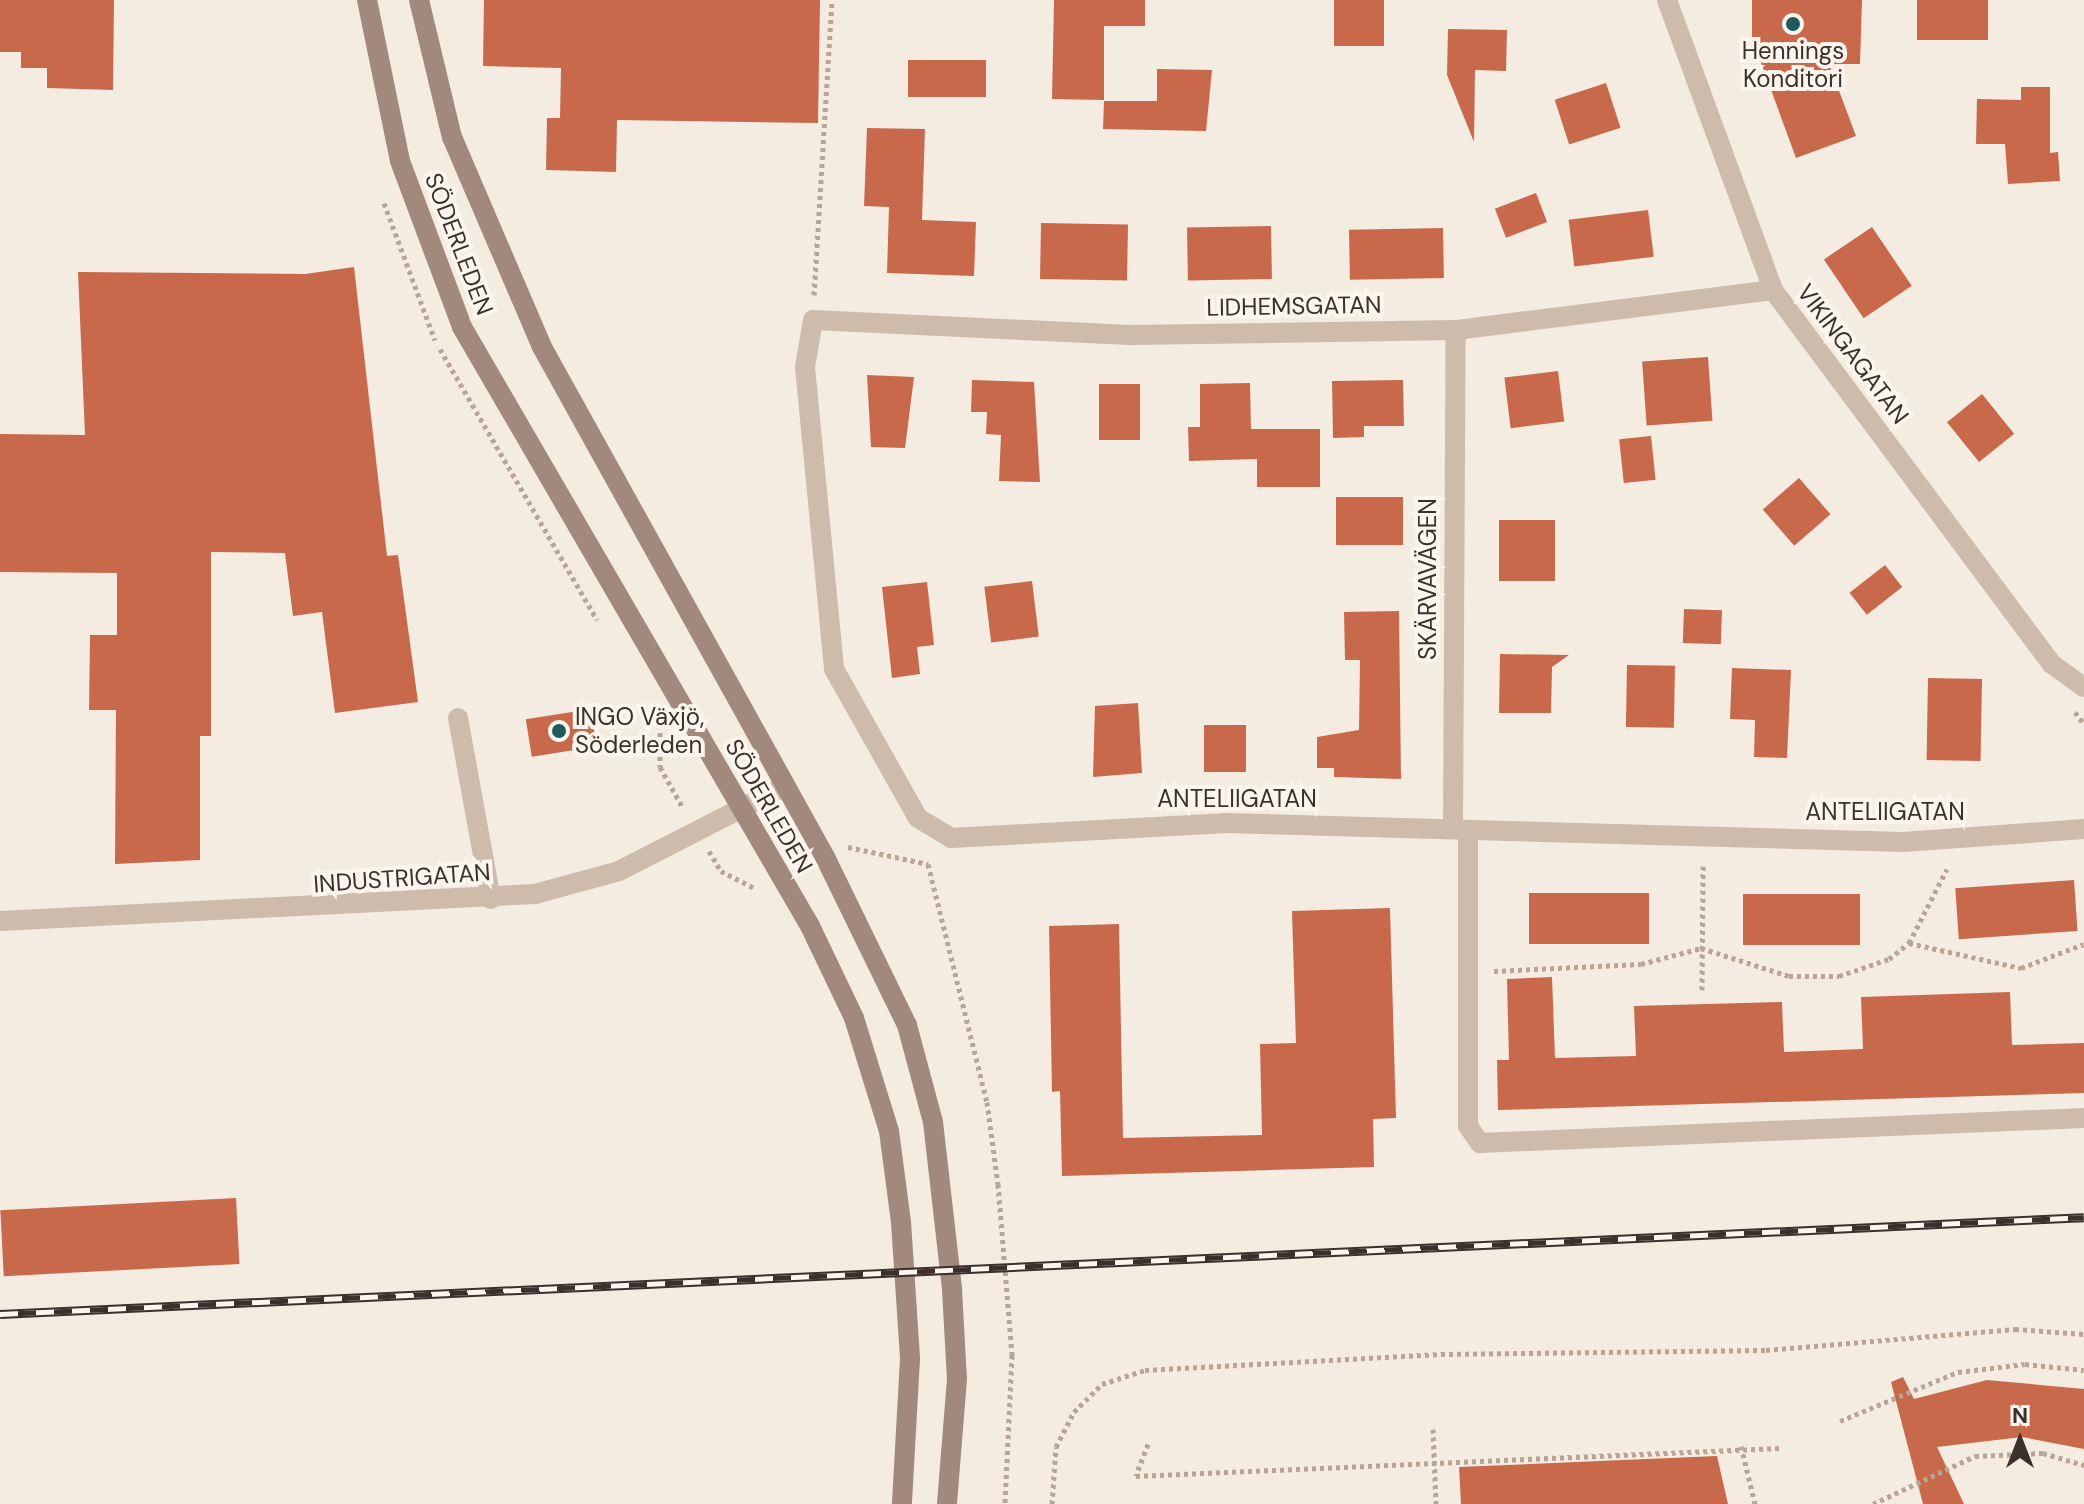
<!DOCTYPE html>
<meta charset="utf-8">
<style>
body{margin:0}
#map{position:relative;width:2084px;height:1504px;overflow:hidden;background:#f4ebe1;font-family:"DM Sans",sans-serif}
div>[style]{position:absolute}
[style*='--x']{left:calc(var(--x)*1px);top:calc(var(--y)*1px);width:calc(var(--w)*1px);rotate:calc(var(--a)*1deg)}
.building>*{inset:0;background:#c8694b;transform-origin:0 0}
.path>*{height:5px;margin-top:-2.5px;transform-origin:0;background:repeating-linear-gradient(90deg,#b9a596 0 4px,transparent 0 8px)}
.lane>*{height:20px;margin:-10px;padding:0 10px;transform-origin:10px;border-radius:10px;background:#cdbbac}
.street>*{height:20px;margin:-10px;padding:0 10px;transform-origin:10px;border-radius:10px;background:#cdbbac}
.secondary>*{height:20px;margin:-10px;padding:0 10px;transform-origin:10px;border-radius:10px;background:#a18a7d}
.rail>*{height:9px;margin-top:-4.5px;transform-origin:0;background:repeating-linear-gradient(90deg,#fbf5ee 0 18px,#3b302b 0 36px);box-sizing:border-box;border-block:2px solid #3b302b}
.dots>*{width:22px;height:22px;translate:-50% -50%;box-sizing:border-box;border:4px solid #fbf5ee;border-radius:50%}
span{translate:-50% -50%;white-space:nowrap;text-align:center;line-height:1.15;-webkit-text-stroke:8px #fbf5ee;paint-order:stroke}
.poi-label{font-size:24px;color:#3b302b}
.left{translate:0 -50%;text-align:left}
.street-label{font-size:24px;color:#3b302b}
.north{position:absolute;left:1980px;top:1400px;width:80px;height:80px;-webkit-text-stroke:6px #fbf5ee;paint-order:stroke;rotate:0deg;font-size:22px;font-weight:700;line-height:32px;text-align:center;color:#3b302b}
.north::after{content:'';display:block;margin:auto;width:28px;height:36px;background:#3b302b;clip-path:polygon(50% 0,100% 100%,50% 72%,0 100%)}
</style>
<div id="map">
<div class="building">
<i style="clip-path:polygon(0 0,114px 0,113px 90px,47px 88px,47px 68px,21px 68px,21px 52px,0 52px)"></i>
<i style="clip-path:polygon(484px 0,820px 0,818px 123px,617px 120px,616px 172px,546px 170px,547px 118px,560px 118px,561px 68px,483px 66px)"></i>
<i style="clip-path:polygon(1054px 0,1145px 0,1145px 26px,1104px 26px,1104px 100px,1052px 99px)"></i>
<i style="left:1334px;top:0;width:50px;height:46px"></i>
<i style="clip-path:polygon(1752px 0,1862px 0,1860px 64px,1829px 64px,1856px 136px,1796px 158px,1752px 38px)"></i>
<i style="left:1917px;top:0;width:71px;height:40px"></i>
<i style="clip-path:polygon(1448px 29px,1507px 30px,1506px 71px,1475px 70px,1474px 142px,1447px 75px)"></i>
<i style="left:986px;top:60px;width:37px;height:78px;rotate:90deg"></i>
<i style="clip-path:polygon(1157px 69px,1212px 70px,1206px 131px,1103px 129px,1104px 101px,1157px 101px)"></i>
<i style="left:1606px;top:83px;width:47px;height:54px;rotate:72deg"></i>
<i style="clip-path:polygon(2021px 87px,2050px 87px,2050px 153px,2058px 152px,2060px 181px,2008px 184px,2005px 144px,1976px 144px,1977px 99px,2021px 100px)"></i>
<i style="clip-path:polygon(867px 128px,925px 129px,922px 220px,976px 222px,974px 276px,887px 273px,889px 207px,864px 206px)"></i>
<i style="left:1536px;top:193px;width:31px;height:44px;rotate:69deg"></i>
<i style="left:1648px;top:210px;width:47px;height:80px;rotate:83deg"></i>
<i style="left:1041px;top:223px;width:87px;height:56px;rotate:1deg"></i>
<i style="left:1271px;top:226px;width:53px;height:84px;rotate:89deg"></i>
<i style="left:1872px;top:227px;width:71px;height:58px;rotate:56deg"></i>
<i style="left:1443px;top:228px;width:50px;height:94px;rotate:89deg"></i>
<i style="clip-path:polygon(354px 267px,387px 556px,398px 555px,418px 702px,335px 713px,322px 612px,293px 616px,285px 553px,211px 552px,211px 736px,200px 736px,200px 860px,115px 864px,116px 710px,89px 710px,90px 635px,117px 635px,117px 573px,0 572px,0 434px,85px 435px,78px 272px,305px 274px)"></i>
<i style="left:1708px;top:357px;width:64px;height:66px;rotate:86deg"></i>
<i style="left:1558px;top:371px;width:51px;height:54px;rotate:83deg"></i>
<i style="clip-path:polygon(867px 375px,914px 377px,905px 448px,871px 447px)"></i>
<i style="clip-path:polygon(972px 380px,1034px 382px,1040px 482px,999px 481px,1001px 435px,986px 434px,987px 412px,971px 412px)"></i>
<i style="clip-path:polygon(1403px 380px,1404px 426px,1364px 426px,1364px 437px,1333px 438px,1332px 381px)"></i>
<i style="clip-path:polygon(1250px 383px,1251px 429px,1320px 429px,1320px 487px,1257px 487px,1257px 459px,1189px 461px,1188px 427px,1200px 427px,1200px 384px)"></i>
<i style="left:1099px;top:384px;width:41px;height:56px"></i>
<i style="left:1982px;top:394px;width:51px;height:45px;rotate:51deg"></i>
<i style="left:1651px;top:436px;width:44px;height:32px;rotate:84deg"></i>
<i style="left:1799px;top:478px;width:48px;height:48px;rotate:49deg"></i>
<i style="left:1336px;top:497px;width:67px;height:48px"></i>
<i style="left:1499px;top:520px;width:56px;height:61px"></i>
<i style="left:1885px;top:565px;width:28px;height:45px;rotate:52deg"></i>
<i style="left:1032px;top:581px;width:56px;height:48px;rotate:83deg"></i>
<i style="clip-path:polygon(927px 582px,934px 645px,917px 647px,920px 674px,892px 678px,882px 587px)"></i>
<i style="left:1684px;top:609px;width:38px;height:34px;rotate:2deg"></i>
<i style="clip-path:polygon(1399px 611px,1401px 779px,1334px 777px,1334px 768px,1317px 768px,1317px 737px,1359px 730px,1360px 660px,1345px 660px,1344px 612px)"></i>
<i style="clip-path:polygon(1500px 654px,1569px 655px,1552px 667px,1551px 713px,1499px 713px)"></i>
<i style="left:1627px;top:665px;width:48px;height:62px;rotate:1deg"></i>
<i style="clip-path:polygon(1732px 668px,1791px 670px,1787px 758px,1754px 757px,1755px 720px,1730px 719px)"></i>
<i style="left:1928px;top:678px;width:54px;height:82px;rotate:1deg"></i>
<i style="clip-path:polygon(1138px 703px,1142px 773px,1093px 777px,1095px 706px)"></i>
<i style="left:591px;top:709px;width:38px;height:66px;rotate:81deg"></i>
<i style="left:1204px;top:725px;width:42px;height:47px"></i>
<i style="left:2074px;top:880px;width:51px;height:119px;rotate:86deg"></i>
<i style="left:1529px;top:893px;width:120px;height:51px"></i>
<i style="left:1743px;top:894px;width:117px;height:51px"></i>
<i style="clip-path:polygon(1390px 908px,1396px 1118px,1373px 1119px,1374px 1167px,1062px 1176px,1060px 1091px,1052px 1092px,1049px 926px,1119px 924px,1123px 1138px,1262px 1135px,1260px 1044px,1296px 1043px,1292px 911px)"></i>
<i style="clip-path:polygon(1552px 977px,1555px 1058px,1636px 1056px,1634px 1006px,1782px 1002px,1784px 1052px,1863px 1049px,1861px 997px,2010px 992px,2012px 1045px,2084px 1043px,2084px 1093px,1498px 1110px,1497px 1060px,1509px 1060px,1507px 979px)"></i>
<i style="left:236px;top:1198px;width:66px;height:236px;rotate:87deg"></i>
<i style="clip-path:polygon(1903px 1377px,1914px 1399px,1987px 1380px,2084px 1389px,2084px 1449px,2022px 1437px,1937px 1447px,1964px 1504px,1923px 1504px,1891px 1382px)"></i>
<i style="clip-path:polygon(1717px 1456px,1728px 1504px,1461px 1504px,1459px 1467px)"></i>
</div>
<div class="path">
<i style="--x:384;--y:203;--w:146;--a:69.6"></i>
<i style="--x:814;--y:295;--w:296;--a:-86.5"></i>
<i style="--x:440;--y:349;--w:313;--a:59.9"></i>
<i style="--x:2075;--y:712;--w:15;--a:53"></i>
<i style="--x:660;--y:725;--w:42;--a:90"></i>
<i style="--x:660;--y:767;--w:47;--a:60.7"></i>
<i style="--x:848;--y:847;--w:82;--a:12"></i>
<i style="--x:709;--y:851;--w:23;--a:59"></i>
<i style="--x:721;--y:871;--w:39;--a:27"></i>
<i style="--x:928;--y:864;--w:245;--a:76.1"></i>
<i style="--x:987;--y:1102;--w:83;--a:82.4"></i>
<i style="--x:998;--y:1184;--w:172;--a:85.3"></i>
<i style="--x:1012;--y:1355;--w:149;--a:92.7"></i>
<i style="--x:1909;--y:943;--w:115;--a:12.6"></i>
<i style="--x:2021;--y:968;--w:67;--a:-20.9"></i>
<i style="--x:1494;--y:971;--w:147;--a:-2.7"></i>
<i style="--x:1641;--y:964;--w:62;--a:-14.9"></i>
<i style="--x:1701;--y:948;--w:92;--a:17.7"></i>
<i style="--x:1789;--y:976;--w:50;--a:0"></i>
<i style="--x:1839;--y:976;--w:53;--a:-18.8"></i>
<i style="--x:1889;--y:959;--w:26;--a:-39"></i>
<i style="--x:1909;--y:943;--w:83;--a:-62.8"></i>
<i style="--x:1702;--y:990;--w:124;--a:-89.5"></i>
<i style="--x:1840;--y:1421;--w:128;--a:-22.6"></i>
<i style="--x:1958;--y:1372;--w:67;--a:-6.8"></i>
<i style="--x:2025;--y:1364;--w:59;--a:5.8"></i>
<i style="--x:1433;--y:1429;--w:75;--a:87.7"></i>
<i style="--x:1148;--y:1444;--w:34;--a:111"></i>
<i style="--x:1136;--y:1476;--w:646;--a:-2.49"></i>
<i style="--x:1741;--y:1446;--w:60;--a:76.4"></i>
<i style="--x:1052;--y:1504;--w:57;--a:-86"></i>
<i style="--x:1056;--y:1447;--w:39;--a:-63"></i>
<i style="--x:1074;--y:1412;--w:40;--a:-45"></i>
<i style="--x:1102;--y:1384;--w:45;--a:-18"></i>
<i style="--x:1145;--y:1370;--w:296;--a:-3.1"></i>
<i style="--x:1441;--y:1354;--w:325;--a:-0.7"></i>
<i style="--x:1766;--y:1350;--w:250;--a:-4.8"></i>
<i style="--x:2015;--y:1329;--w:69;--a:4.1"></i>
<i style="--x:1873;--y:1504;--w:113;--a:-25.2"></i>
<i style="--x:1975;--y:1456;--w:68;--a:-2.5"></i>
<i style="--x:2043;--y:1453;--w:43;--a:16.3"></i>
</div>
<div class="lane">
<i style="--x:458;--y:718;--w:184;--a:79.7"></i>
<i style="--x:1468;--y:830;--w:296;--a:90"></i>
<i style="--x:1468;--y:1126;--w:21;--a:55"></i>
<i style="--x:1480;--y:1143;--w:605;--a:-2.37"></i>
</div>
<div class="street">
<i style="--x:1667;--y:0;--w:309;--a:69.9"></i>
<i style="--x:1773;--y:290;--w:467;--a:53.3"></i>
<i style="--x:2052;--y:664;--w:39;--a:36"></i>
<i style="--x:1773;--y:290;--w:320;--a:172.8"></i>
<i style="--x:1456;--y:330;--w:326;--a:179.1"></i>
<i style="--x:1130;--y:335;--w:317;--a:-177.3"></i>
<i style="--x:813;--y:320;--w:48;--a:99.7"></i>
<i style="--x:805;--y:367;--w:303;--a:84.5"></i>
<i style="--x:834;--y:669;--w:171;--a:60.6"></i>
<i style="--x:918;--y:818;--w:39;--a:31"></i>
<i style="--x:951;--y:838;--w:273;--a:-3.1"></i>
<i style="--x:1224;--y:823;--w:679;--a:1.6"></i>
<i style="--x:1903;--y:842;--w:181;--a:-4.1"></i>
<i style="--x:1453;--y:829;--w:499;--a:-89.7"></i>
<i style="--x:0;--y:921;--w:536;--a:-2.89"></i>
<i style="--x:535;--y:894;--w:87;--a:-15.3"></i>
<i style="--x:619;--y:871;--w:184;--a:-27.1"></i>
</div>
<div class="secondary">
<i style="--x:367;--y:0;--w:164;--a:78.4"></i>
<i style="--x:400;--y:161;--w:177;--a:69.5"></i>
<i style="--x:462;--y:327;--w:693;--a:59.84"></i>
<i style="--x:810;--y:926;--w:102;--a:64.4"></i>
<i style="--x:854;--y:1018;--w:118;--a:72.8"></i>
<i style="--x:889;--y:1131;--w:92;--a:82.5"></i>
<i style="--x:901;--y:1222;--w:137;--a:86.2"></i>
<i style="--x:910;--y:1359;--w:145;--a:93.2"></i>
<i style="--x:419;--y:0;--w:141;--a:76.5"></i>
<i style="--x:452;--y:137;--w:228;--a:66.8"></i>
<i style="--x:542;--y:347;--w:583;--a:60.97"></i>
<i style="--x:825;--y:857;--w:187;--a:64"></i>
<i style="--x:907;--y:1025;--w:100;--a:75"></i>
<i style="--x:933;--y:1122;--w:169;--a:83.5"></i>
<i style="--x:952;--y:1290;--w:89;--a:86.8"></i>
<i style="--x:957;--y:1379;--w:125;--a:94.6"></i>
</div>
<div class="rail">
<i style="--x:0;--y:1314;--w:2086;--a:-2.66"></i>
</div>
<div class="dots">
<i style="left:1793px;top:24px;background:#1f5a5e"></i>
<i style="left:559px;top:731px;background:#1f5a5e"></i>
</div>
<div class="poi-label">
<span style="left:1793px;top:65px">Hennings<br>Konditori</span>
<span class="left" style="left:575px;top:731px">INGO Växjö,<br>Söderleden</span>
</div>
<div class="street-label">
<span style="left:459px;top:244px;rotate:69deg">SÖDERLEDEN</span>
<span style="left:1294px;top:306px;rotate:-1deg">LIDHEMSGATAN</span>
<span style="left:1853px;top:354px;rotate:53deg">VIKINGAGATAN</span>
<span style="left:1428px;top:579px;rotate:-90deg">SKÄRVAVÄGEN</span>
<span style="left:1237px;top:799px">ANTELIIGATAN</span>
<span style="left:769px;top:806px;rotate:60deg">SÖDERLEDEN</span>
<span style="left:1885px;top:812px">ANTELIIGATAN</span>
<span style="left:402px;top:878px;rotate:-4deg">INDUSTRIGATAN</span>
</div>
<div class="north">N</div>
</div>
